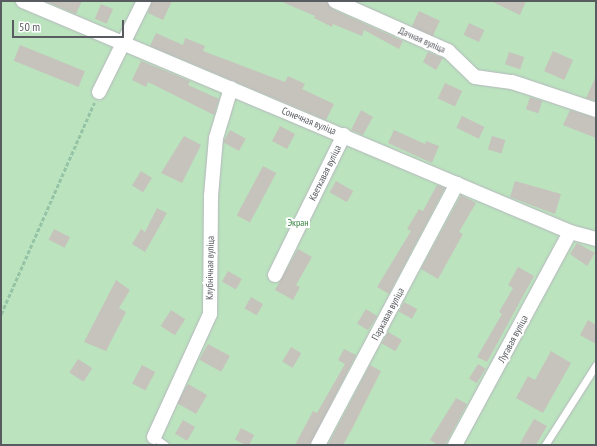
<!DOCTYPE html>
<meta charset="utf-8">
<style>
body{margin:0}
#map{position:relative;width:597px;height:446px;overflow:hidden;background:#ebe9df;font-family:"PT Sans Narrow",sans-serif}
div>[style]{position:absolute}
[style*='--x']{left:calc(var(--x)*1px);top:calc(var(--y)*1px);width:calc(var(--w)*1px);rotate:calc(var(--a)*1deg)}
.green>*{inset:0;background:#bbe3be;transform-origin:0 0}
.building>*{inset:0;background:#c6c3bd;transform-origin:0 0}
.path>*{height:2.5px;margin-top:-1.25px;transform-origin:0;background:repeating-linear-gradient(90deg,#95c3a6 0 4px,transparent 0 6px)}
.roads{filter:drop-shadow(0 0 1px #b5b7bc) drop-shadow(0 0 1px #b5b7bc)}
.service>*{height:7px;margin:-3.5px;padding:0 3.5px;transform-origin:3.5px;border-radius:3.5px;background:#fff}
.minor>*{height:14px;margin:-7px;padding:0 7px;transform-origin:7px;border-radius:7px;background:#fff}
span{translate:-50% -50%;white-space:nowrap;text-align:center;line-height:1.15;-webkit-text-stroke:4px #fff;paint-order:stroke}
.street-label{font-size:10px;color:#585b60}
.park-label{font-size:10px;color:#36813f}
.frame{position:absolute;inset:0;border:2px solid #585b60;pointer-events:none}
.scale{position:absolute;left:12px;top:20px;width:112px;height:18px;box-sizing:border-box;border:2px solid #585b60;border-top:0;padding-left:5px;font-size:12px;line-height:14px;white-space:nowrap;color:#585b60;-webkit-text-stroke:3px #fff;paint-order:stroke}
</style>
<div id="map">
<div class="green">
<i style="left:1px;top:1px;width:595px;height:444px"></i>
</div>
<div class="building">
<i style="clip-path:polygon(45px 1px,82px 1px,76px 14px)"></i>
<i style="clip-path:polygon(152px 1px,172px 1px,163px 20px,148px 13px)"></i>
<i style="clip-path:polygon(280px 1px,327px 1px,332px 9px,403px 41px,399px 49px,364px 30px,362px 36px,333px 24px,332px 27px,314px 18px,315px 16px)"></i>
<i style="clip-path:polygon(491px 1px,526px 1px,520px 15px)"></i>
<i style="left:101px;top:4px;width:13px;height:16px;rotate:23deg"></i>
<i style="left:419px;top:11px;width:23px;height:17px;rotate:25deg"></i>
<i style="left:469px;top:23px;width:17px;height:13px;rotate:25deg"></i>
<i style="clip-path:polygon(156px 33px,183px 45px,185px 38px,205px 46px,203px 51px,285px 82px,288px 76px,305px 84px,302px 89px,334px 104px,326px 120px,150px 46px)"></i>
<i style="left:20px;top:45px;width:70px;height:17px;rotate:22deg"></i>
<i style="left:553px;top:51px;width:22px;height:22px;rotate:24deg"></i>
<i style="clip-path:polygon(428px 52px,443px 58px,436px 70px,423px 62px)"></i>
<i style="left:509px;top:52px;width:16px;height:13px;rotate:18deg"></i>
<i style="clip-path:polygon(141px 61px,190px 81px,188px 85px,219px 99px,214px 115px,148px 82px,146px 87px,132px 80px)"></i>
<i style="clip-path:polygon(596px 76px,596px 101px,586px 98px)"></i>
<i style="left:445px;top:83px;width:19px;height:17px;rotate:25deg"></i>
<i style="left:530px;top:97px;width:13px;height:13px;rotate:18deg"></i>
<i style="clip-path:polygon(361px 110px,373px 117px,363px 135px,351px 130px)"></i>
<i style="clip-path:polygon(570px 110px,596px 118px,596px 138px,563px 125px)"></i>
<i style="left:462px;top:116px;width:25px;height:13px;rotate:26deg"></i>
<i style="left:280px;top:126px;width:17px;height:17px;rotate:28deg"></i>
<i style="left:230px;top:130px;width:18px;height:14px;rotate:29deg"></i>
<i style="clip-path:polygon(394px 130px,425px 144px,426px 141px,439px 146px,432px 163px,388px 143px)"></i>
<i style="clip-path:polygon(184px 136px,201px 145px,182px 183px,161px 173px)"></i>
<i style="left:492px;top:136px;width:14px;height:14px;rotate:17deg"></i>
<i style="left:263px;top:166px;width:15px;height:56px;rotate:28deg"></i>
<i style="left:141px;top:171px;width:13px;height:17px;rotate:32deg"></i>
<i style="left:336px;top:181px;width:20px;height:13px;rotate:30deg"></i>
<i style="clip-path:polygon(515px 181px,561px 194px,555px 214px,510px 197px)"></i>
<i style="clip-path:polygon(437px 185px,445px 188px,389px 294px,377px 287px,411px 231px,407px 229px,419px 209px,423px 211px)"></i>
<i style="clip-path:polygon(461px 195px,476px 203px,459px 232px,463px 234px,438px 279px,421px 269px)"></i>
<i style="clip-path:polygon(157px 208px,167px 213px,145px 252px,132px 244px,141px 229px,145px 232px)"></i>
<i style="left:54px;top:229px;width:18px;height:12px;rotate:27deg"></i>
<i style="clip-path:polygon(577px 243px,595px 253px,587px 266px,570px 254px)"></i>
<i style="clip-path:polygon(298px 249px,312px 257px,296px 285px,300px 287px,293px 300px,275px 290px)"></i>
<i style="clip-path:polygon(518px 267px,534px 276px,487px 362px,477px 357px,502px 314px,499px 312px,513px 288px,508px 285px)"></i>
<i style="left:228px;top:271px;width:16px;height:12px;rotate:30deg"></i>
<i style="clip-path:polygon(116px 280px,130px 290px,119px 308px,126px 312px,106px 351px,84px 342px)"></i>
<i style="left:251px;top:297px;width:14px;height:13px;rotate:30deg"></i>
<i style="left:404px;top:302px;width:15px;height:11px;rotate:28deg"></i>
<i style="left:366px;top:309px;width:13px;height:17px;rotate:32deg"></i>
<i style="left:171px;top:310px;width:17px;height:19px;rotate:33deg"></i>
<i style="clip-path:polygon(588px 320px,596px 325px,596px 344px,580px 335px)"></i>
<i style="left:388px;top:332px;width:16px;height:13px;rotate:30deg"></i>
<i style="left:208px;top:344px;width:25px;height:18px;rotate:29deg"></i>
<i style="left:291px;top:347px;width:12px;height:17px;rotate:31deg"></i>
<i style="clip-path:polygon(344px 349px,356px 355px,310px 445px,295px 445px,313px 411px,317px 413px,345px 364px,338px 360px)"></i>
<i style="clip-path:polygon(551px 351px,571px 363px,543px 413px,516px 398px,528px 376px,535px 380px)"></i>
<i style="left:78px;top:359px;width:17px;height:16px;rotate:33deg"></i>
<i style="left:478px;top:364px;width:9px;height:17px;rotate:32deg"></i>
<i style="left:142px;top:365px;width:15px;height:21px;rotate:28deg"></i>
<i style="clip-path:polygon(370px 365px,381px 371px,352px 429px,343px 445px,328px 445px)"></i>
<i style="left:188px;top:384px;width:22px;height:22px;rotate:30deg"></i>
<i style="clip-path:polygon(456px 398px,467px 404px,445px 445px,438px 445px,430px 440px)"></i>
<i style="clip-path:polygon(534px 419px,547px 426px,536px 445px,519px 445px)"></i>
<i style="left:183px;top:420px;width:14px;height:16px;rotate:30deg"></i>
<i style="left:241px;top:428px;width:15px;height:13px;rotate:28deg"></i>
</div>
<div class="path">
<i style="--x:1;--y:314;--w:231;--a:-66.2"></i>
</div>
<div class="roads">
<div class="service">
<i style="--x:154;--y:437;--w:14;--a:36"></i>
<i style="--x:545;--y:445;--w:95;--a:-57.5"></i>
</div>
<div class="minor">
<i style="--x:23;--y:1;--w:594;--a:22.89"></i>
<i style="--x:570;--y:232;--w:27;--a:15"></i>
<i style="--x:335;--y:1;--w:124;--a:23.9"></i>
<i style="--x:448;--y:51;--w:37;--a:44"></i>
<i style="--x:475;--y:77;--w:37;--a:8"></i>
<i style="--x:512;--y:82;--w:89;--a:18.4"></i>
<i style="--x:99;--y:92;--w:102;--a:-63.7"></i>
<i style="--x:275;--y:275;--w:156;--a:-63.8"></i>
<i style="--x:154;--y:437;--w:135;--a:-65.5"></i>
<i style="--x:210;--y:314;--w:118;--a:-89.5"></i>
<i style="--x:211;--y:196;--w:58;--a:-85.1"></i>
<i style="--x:216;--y:138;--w:52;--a:-73.3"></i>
<i style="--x:318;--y:445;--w:296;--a:-62"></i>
<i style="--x:455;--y:445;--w:242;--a:-61.6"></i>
</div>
</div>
<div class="street-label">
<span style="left:422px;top:40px;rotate:24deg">Дачная вуліца</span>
<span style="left:309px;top:121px;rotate:22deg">Сонечная вуліца</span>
<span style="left:325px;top:173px;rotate:-64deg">Кветкавая вуліца</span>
<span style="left:210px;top:268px;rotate:-89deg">Клубнічная вуліца</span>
<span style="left:388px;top:314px;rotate:-62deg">Паркавая вуліца</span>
<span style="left:513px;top:339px;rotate:-62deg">Лугавая вуліца</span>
</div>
<div class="park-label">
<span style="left:298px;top:223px">Экран</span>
</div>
<div class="frame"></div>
<div class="scale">50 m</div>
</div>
